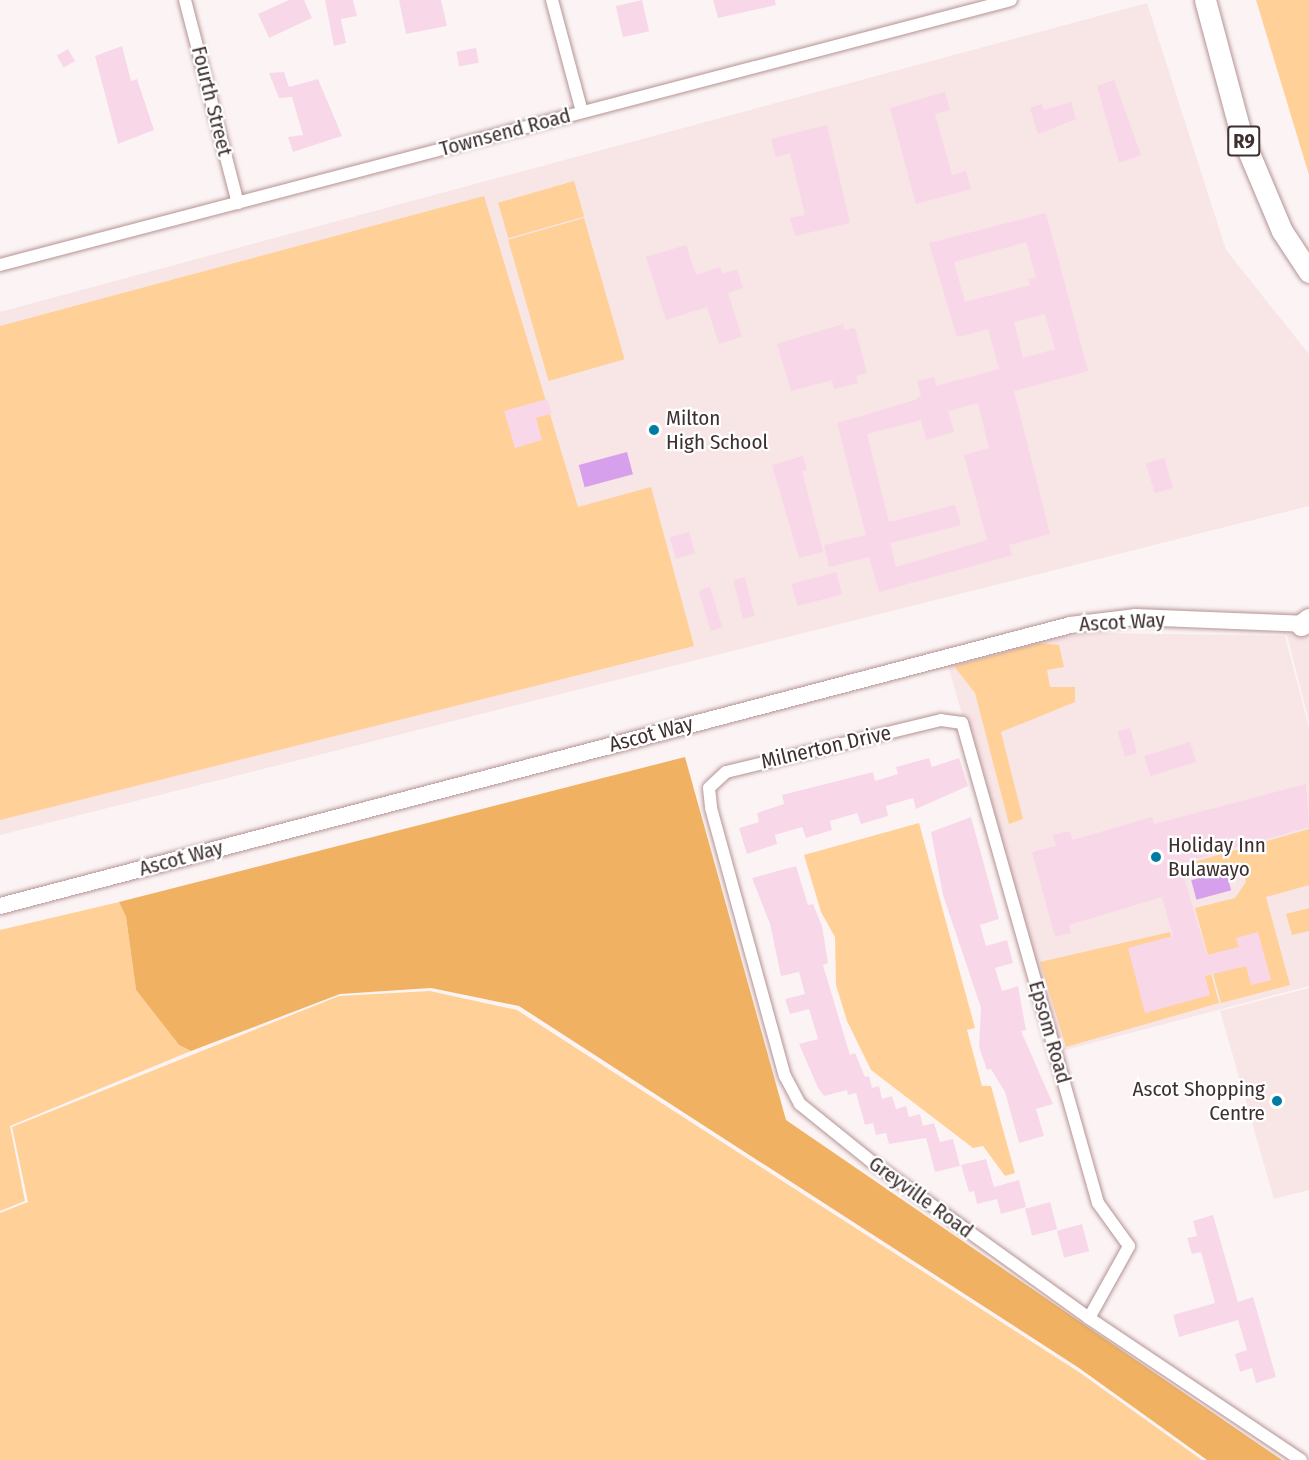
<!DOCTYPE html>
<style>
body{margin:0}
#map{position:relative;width:1309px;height:1460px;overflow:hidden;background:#fcf4f4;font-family:"Fira Sans Condensed",sans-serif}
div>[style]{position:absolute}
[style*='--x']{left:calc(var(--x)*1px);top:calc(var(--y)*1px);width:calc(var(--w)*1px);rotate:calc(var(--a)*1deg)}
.built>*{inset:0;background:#f8e5e5}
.green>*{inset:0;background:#ffd199;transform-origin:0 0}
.forest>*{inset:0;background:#f0b262}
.water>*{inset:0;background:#d7a0ed;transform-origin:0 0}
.building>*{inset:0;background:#f8d8e8;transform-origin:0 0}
.roads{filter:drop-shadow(0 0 2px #b59395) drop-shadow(0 0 2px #b59395)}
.street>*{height:12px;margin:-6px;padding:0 6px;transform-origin:6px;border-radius:6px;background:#fff}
.secondary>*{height:16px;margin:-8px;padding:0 8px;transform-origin:8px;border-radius:8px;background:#fff}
.highway>*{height:21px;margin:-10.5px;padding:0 10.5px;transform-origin:10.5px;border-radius:10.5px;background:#fff}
.dots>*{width:16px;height:16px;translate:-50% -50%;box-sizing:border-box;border:3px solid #fff;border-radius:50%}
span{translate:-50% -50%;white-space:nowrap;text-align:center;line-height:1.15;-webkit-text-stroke:4.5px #fff;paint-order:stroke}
.shield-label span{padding:2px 4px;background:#fff;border:2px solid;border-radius:4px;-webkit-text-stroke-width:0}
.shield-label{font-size:20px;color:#3e2f30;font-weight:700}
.street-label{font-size:21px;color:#3e2f30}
.poi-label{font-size:21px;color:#3e2f30}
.left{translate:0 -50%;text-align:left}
.right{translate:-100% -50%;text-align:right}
</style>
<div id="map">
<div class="built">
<i style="clip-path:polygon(1147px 3px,1226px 250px,1309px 354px,1309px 506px,0 835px,0 312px)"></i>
<i style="clip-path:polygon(1100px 633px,1285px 636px,1309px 728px,1309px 986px,1058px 1052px,947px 662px,1042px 639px)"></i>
<i style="clip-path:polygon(1287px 635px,1309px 635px,1309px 722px)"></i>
<i style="clip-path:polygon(1309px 988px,1309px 1190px,1274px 1199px,1220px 1011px)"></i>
</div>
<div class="green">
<i style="clip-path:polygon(1256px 0,1309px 0,1309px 175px)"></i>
<i style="left:574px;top:181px;width:37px;height:79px;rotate:74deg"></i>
<i style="clip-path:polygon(484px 196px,578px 507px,651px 487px,694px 646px,0 820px,0 326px)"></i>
<i style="left:584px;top:218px;width:147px;height:79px;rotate:74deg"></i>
<i style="clip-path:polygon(1039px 643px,1059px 645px,1064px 667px,1047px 670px,1050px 687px,1075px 687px,1075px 702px,1001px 732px,1023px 819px,1009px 824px,975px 693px,954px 666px)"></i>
<i style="clip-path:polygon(919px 823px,975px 1028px,967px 1030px,982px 1086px,991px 1086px,1015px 1173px,1005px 1176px,983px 1146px,973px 1148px,871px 1070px,847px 1021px,836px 985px,835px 937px,821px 912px,804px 855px)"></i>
<i style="clip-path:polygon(1309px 829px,1309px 885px,1266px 897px,1290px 985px,1221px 1003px,1195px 908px,1235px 898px,1246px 882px,1244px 873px,1222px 863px,1185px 873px,1183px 865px)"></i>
<i style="clip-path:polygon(119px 902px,126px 917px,136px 990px,179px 1045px,191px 1051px,10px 1126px,25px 1201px,0 1211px,0 930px)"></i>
<i style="clip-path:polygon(1309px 908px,1309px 931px,1292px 935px,1286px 914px)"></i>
<i style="clip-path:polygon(1170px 932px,1173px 945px,1207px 958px,1219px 1003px,1066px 1047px,1040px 962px)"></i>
<i style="clip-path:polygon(430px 991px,517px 1010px,1079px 1372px,1202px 1460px,0 1460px,0 1213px,28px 1202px,12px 1127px,339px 996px)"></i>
</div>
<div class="forest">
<i style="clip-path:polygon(685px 757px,786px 1120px,1282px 1460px,1207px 1460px,1079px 1368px,519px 1006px,431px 988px,340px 994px,191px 1051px,179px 1045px,136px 990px,126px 917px,119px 902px)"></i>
</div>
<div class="water">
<i style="left:627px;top:452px;width:23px;height:50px;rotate:75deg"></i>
<i style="left:1226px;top:871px;width:20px;height:36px;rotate:75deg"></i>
</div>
<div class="building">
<i style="clip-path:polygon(289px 0,304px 0,312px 18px,269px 38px,258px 14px)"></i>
<i style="clip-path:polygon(325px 0,353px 0,357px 16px,341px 19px,346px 43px,334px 46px)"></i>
<i style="clip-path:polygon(399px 0,441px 0,447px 26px,406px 34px)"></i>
<i style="left:642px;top:0;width:32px;height:27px;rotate:77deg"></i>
<i style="clip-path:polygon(713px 0,775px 0,776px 5px,718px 18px)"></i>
<i style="clip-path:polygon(122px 46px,131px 81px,137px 79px,154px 130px,118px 144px,95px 56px)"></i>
<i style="left:476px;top:48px;width:15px;height:20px;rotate:79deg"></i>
<i style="left:68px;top:49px;width:14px;height:13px;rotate:60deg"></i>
<i style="clip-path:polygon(284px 72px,289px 87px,318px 79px,342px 136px,293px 152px,288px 137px,303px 135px,292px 97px,279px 98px,269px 73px)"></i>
<i style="clip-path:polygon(1114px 80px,1141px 155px,1119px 163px,1097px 86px)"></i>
<i style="clip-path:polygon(945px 92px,950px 110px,935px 114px,952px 175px,966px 171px,971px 189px,916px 204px,890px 108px)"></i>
<i style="clip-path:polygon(1071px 102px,1076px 119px,1038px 134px,1030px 108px,1042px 104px,1044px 110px)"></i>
<i style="clip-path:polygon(827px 125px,850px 223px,795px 236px,790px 218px,805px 215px,790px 153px,776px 157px,771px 139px)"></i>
<i style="clip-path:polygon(evenodd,1046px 213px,1088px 371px,1014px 391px,1050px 534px,1009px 545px,1012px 555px,879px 592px,869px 557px,829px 567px,824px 545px,866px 535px,837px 423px,915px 400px,921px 395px,917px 381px,934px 377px,936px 386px,999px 369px,988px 329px,957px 337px,929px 243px,1046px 213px,1026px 242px,1036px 277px,1028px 279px,1030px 285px,965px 302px,954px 262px,1026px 242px,1046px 213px,1045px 314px,1055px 349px,1023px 358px,1014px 322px,1045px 314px,1046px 213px,978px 403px,989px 448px,964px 455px,987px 540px,896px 567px,890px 543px,961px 525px,955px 505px,889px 522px,867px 434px,921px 420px,926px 440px,954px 432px,948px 411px,978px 403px)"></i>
<i style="clip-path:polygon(686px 245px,696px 275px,720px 267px,722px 274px,737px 269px,743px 288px,728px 293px,742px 337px,719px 344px,707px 307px,666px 320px,646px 257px)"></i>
<i style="clip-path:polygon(843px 324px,844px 330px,855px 328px,867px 373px,856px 376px,858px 383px,834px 389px,832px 380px,791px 391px,777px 344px)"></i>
<i style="clip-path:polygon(547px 399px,552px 413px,536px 418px,542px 440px,515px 448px,504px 411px)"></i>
<i style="clip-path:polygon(803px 456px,807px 470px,802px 471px,823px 552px,799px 558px,772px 465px)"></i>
<i style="left:1164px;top:458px;width:31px;height:19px;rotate:73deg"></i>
<i style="left:689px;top:532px;width:22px;height:20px;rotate:74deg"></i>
<i style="left:836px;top:572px;width:23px;height:46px;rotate:75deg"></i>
<i style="left:745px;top:577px;width:40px;height:12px;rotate:76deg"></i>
<i style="left:710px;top:587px;width:42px;height:12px;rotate:73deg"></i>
<i style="left:1130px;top:728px;width:26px;height:13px;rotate:74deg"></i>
<i style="left:1190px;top:742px;width:21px;height:48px;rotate:73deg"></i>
<i style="clip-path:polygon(929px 758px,932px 767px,959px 758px,968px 786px,916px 809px,913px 798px,886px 806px,888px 816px,861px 824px,857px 813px,830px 821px,832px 830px,806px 838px,802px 827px,775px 835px,777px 844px,747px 854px,739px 828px,759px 822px,757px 813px,784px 804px,782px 795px,873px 772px,875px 781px,898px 774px,896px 767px)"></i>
<i style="clip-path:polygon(1306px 784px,1309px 827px,1180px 864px,1207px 955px,1239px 947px,1236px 938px,1258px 932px,1271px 980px,1251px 985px,1246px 966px,1205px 976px,1210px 995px,1145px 1013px,1128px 948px,1173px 936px,1162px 897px,1069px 925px,1071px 933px,1055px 937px,1032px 852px,1056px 846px,1053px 835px,1069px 831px,1073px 840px,1152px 817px,1154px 824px)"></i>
<i style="clip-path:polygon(971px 817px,999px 919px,980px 925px,986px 946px,1007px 940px,1013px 963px,995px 968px,1002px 991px,1018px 986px,1026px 1030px,1021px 1031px,1053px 1104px,1036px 1109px,1044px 1136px,1019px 1143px,1005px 1092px,991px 1069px,987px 1070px,979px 1047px,981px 1008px,943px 895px,931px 832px)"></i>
<i style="clip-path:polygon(796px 866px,808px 905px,813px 904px,822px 926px,828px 963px,823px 965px,850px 1055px,855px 1053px,865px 1077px,869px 1076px,872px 1088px,879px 1086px,882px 1099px,892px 1096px,896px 1109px,906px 1106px,909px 1117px,920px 1114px,923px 1126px,934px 1123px,940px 1142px,953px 1139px,960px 1166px,935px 1172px,926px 1138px,889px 1144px,886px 1133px,876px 1135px,873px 1123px,865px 1125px,856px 1093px,848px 1095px,847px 1090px,824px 1096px,818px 1088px,799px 1044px,818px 1039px,809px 1009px,790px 1014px,785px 999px,805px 994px,799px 972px,781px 976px,770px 924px,752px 878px)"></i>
<i style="clip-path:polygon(986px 1159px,994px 1187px,1019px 1180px,1026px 1207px,1001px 1214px,997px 1199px,977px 1204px,974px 1191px,969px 1192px,961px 1165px)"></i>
<i style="left:1050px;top:1202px;width:28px;height:26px;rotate:75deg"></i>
<i style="clip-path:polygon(1213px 1215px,1238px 1302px,1253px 1297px,1276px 1377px,1256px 1383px,1252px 1368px,1240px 1372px,1235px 1354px,1247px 1350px,1238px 1320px,1179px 1337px,1173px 1315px,1215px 1303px,1201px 1252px,1192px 1254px,1187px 1238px,1197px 1236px,1193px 1221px)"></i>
<i style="left:1082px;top:1224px;width:28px;height:26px;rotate:75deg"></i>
</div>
<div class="roads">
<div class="street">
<i style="--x:185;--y:0;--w:210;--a:75.4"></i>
<i style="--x:552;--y:0;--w:116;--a:75"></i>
<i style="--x:0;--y:265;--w:1045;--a:-14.69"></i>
<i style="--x:1089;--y:1318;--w:82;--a:-60.9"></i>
<i style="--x:1129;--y:1246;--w:53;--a:-125.8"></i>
<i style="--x:1098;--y:1203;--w:499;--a:-105.8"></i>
<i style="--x:962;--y:723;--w:21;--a:-172"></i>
<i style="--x:941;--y:720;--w:221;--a:166.4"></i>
<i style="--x:726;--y:772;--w:23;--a:137"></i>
<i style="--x:709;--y:788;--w:20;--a:84"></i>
<i style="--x:711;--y:808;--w:278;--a:74.6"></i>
<i style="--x:785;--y:1076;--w:32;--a:62"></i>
<i style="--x:800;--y:1104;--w:92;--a:38.9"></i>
<i style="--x:872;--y:1162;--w:267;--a:35.7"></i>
<i style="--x:1089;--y:1318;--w:255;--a:33.8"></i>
</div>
<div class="secondary">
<i style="--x:0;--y:906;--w:1106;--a:-14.71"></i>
<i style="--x:1070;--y:625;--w:65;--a:-7"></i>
<i style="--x:1135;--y:617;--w:174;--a:2.3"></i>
</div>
<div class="highway">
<i style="--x:1205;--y:0;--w:139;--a:75"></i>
<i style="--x:1241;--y:134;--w:105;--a:67.1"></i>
<i style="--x:1282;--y:231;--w:49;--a:56.6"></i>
<i style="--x:1301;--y:625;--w:10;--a:-37"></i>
</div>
</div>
<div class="dots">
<i style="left:654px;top:430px;background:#007ca3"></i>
<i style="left:1156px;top:857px;background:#007ca3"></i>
<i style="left:1277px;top:1101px;background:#007ca3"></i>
</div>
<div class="shield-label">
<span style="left:1244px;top:141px">R9</span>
</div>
<div class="street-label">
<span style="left:212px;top:101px;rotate:76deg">Fourth Street</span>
<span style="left:505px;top:132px;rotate:-15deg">Townsend Road</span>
<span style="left:1122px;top:622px;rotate:-3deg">Ascot Way</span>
<span style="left:651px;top:734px;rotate:-15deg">Ascot Way</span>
<span style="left:826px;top:747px;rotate:-13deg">Milnerton Drive</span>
<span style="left:181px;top:858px;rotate:-15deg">Ascot Way</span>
<span style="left:1050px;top:1032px;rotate:74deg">Epsom Road</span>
<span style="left:921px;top:1197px;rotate:36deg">Greyville Road</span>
</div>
<div class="poi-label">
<span class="left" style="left:666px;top:430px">Milton<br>High School</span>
<span class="left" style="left:1168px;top:857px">Holiday Inn<br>Bulawayo</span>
<span class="right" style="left:1265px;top:1101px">Ascot Shopping<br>Centre</span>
</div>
</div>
